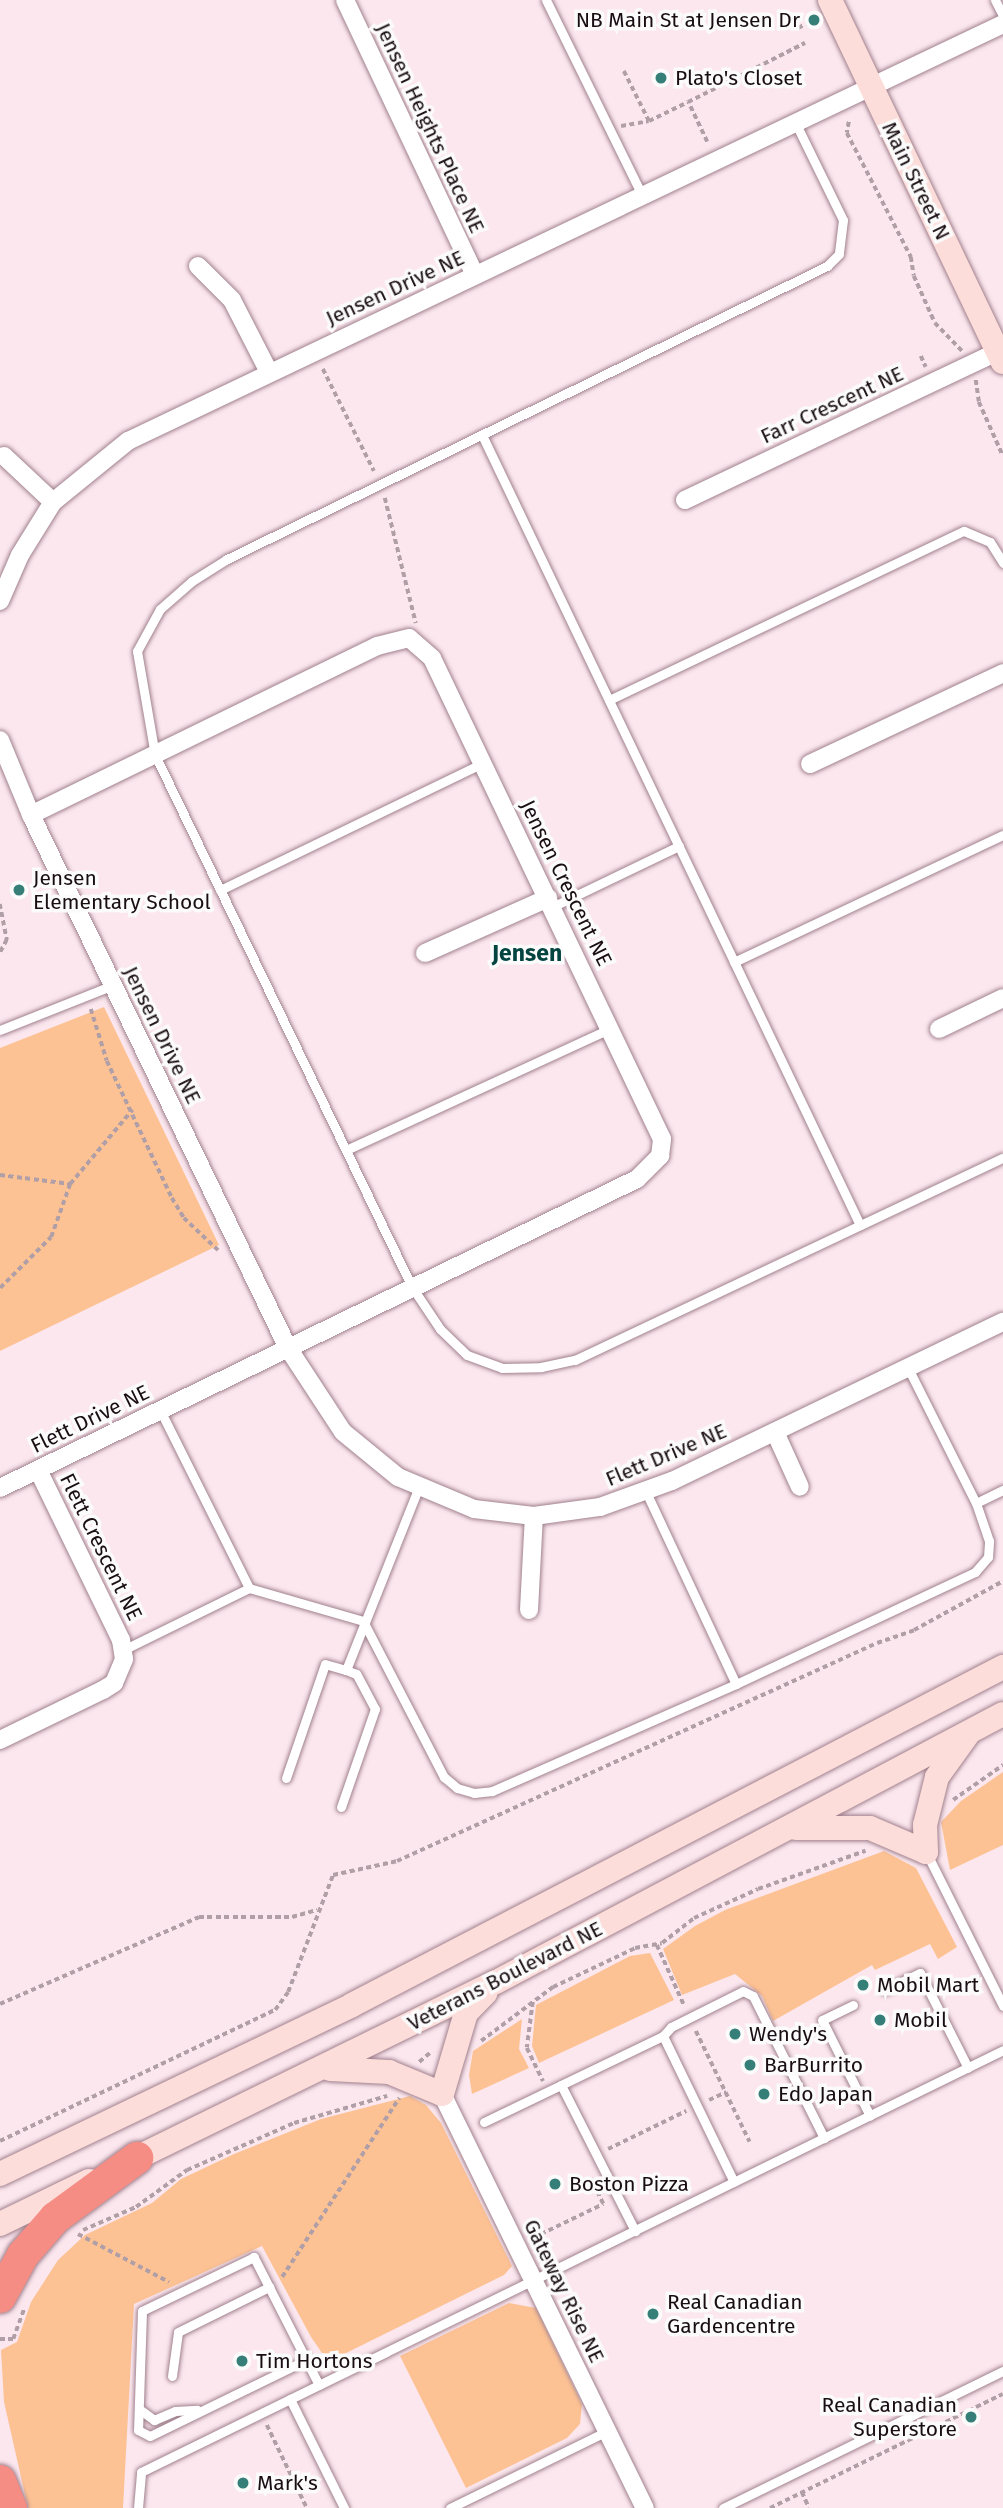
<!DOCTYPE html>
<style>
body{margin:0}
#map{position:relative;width:1003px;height:2508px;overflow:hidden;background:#fce7ef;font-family:"Fira Sans",sans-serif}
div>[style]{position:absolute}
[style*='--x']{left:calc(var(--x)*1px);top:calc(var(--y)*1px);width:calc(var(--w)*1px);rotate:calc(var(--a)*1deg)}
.green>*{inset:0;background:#fdc294}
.path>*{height:3.5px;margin-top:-1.75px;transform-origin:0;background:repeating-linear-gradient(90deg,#b09fa6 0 5px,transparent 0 8.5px)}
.roads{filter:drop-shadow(0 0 2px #a0818d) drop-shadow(0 0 2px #a0818d)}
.lane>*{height:9px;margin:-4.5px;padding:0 4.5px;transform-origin:4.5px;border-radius:4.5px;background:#fff}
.street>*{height:18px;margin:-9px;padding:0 9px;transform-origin:9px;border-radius:9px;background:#fff}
.secondary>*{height:24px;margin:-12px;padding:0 12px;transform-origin:12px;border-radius:12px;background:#fcddda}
.highway>*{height:32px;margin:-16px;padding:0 16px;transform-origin:16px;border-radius:16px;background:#f58d84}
.dots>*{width:19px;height:19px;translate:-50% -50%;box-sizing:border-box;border:4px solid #fbfbfb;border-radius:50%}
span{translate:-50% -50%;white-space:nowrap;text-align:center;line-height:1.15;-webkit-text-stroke:7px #fbfbfb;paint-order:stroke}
.poi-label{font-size:21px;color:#180d12}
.right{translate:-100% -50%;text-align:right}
.left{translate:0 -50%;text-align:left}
.street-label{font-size:21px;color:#180d12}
.neighbourhood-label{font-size:23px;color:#024440;font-weight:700}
</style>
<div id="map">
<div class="green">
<i style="clip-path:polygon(104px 1007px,219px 1245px,0 1351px,0 1048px)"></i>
<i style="clip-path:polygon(1003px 1772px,1003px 1845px,950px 1870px,941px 1822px,961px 1801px)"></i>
<i style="clip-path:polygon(884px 1851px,916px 1868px,957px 1947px,938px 1959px,930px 1944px,875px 1970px,872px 1965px,773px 2021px,762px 1996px,735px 1974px,682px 1995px,663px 1949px,695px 1926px,725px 1910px)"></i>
<i style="clip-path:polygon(650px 1953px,674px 2000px,539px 2063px,532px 2046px,536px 2005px,630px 1956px)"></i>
<i style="clip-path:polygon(522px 2019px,519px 2049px,529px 2068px,472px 2094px,469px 2075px,473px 2051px)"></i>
<i style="clip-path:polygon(410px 2096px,426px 2105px,441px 2123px,512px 2266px,504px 2275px,340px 2356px,322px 2353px,311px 2337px,262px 2246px,134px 2304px,123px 2508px,28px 2508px,4px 2402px,1px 2350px,17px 2342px,31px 2302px,58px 2260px,85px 2235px,152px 2203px,181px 2179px,234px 2154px,321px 2119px)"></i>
<i style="clip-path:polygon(509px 2303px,536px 2308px,582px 2404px,580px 2424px,567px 2438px,466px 2488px,400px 2356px)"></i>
</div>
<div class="path">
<i style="--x:798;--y:28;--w:18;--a:-27"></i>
<i style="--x:624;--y:71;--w:56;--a:63.4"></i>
<i style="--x:849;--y:122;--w:11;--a:100"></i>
<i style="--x:847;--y:133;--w:140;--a:62.7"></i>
<i style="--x:911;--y:257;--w:19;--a:81"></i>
<i style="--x:914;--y:276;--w:51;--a:65.9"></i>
<i style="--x:935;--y:323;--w:39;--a:46"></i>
<i style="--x:621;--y:126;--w:28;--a:-10"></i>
<i style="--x:649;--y:121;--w:43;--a:-26"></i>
<i style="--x:707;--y:142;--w:44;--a:-115.4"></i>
<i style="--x:688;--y:102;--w:131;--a:-26.8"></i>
<i style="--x:921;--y:356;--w:12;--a:66"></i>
<i style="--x:323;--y:369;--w:114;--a:63.4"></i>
<i style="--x:976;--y:380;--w:22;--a:82"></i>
<i style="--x:979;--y:402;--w:59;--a:66"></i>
<i style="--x:385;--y:498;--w:129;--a:76.1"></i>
<i style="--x:0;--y:904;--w:37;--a:79"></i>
<i style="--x:7;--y:940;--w:15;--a:118"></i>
<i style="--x:91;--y:1009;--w:54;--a:72.9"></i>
<i style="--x:107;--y:1061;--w:152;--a:64.6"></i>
<i style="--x:172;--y:1198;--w:23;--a:59"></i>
<i style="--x:184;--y:1218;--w:47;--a:43.3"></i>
<i style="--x:0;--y:1175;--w:71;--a:7.3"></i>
<i style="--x:0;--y:1288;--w:72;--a:-45"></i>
<i style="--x:51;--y:1237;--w:56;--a:-70.3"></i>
<i style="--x:70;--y:1184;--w:97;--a:-50"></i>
<i style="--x:953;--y:1800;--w:61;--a:-35"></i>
<i style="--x:657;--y:1945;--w:66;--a:65.8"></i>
<i style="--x:533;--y:2002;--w:46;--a:97.4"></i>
<i style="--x:527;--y:2048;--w:37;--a:64"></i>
<i style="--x:0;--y:2004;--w:217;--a:-23.6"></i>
<i style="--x:199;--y:1917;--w:93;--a:0"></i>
<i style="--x:292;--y:1917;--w:26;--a:-16"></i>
<i style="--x:696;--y:2031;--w:123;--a:64.1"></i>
<i style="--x:481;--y:2041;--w:90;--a:-36.9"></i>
<i style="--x:553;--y:1987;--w:91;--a:-25.4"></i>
<i style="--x:635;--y:1948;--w:27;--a:-10"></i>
<i style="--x:662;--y:1943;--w:41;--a:-38"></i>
<i style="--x:694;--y:1918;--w:70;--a:-24.4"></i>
<i style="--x:758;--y:1889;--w:114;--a:-19.6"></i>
<i style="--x:419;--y:2062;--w:17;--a:-40"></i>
<i style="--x:709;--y:2100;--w:19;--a:-25"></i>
<i style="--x:0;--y:2141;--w:305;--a:-25.5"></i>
<i style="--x:275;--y:2010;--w:22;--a:-54"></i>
<i style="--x:288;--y:1992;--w:125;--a:-69"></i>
<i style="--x:333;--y:1875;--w:66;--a:-12.3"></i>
<i style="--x:397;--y:1861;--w:527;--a:-24.43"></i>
<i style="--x:877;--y:1643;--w:39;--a:-19"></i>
<i style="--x:914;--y:1630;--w:102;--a:-28.8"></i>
<i style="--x:608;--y:2149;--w:87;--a:-26"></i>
<i style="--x:83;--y:2230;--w:58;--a:-23.5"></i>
<i style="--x:136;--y:2207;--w:63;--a:-36"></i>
<i style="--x:187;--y:2170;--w:117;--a:-23.7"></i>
<i style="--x:294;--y:2123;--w:97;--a:-16.2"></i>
<i style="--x:78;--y:2234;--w:103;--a:27.8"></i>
<i style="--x:541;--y:2234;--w:69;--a:-25.8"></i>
<i style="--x:603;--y:2204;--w:28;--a:-116"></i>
<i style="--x:282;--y:2277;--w:214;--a:-56.8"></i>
<i style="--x:0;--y:2339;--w:13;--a:0"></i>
<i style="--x:13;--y:2339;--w:33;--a:-70"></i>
<i style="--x:267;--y:2425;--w:92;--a:64.3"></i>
<i style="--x:802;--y:2492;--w:17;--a:66"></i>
<i style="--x:770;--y:2508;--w:259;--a:-26.1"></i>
</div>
<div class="roads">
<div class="lane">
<i style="--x:546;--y:0;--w:217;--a:63.8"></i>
<i style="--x:995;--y:0;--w:18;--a:63"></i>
<i style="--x:795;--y:122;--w:109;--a:63.9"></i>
<i style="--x:843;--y:220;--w:34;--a:97"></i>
<i style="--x:839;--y:254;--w:17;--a:135"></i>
<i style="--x:827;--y:266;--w:668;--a:153.97"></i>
<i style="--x:227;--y:559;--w:41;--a:147.8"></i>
<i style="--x:192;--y:581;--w:43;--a:138.8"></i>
<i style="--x:160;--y:609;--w:48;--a:118.7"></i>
<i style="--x:137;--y:651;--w:106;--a:80.2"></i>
<i style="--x:155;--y:755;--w:591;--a:64.22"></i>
<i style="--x:412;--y:1287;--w:50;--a:56.3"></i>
<i style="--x:440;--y:1329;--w:37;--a:44"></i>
<i style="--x:467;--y:1355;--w:37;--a:20"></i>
<i style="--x:502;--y:1368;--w:39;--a:-1"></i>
<i style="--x:541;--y:1367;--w:35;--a:-12"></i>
<i style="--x:575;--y:1360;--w:473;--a:-25.3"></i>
<i style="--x:482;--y:435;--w:876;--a:64.43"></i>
<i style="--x:609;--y:700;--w:393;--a:-25.5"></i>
<i style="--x:964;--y:531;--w:28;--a:23"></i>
<i style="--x:990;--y:542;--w:25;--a:58"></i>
<i style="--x:220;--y:890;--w:292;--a:-25.8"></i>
<i style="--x:552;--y:907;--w:141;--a:-25.7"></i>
<i style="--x:734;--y:962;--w:297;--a:-25.3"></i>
<i style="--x:0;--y:1030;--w:122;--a:-21.7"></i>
<i style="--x:346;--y:1150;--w:292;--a:-24.7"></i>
<i style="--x:908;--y:1368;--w:151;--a:63.3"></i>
<i style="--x:976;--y:1503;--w:30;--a:-26"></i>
<i style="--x:160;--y:1410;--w:199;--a:63.4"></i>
<i style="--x:646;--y:1492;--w:212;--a:64.9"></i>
<i style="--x:736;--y:1684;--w:264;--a:-25.1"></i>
<i style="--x:975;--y:1572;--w:20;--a:-49"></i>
<i style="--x:988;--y:1557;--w:16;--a:-86"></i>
<i style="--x:989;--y:1541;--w:40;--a:-108.9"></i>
<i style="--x:123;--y:1650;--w:140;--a:-26.2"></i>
<i style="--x:249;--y:1588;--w:119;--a:16.1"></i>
<i style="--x:363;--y:1621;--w:176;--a:62.6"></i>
<i style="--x:444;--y:1777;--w:17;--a:40"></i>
<i style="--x:457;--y:1788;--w:18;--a:16"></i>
<i style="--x:474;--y:1793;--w:18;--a:-6"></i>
<i style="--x:492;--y:1791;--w:266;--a:-23.7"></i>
<i style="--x:286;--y:1778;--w:120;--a:-71.1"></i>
<i style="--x:325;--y:1664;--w:22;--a:16"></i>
<i style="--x:346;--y:1670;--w:197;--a:-68.3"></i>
<i style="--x:341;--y:1807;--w:104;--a:-70.9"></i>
<i style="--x:375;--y:1709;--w:40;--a:-118"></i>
<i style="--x:356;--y:1674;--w:11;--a:-158"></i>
<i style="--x:927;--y:1854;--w:170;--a:63.4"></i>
<i style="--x:885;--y:1990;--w:39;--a:-26"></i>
<i style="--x:920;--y:1973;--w:106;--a:63.2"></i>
<i style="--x:853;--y:2005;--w:34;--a:154"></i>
<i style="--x:822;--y:2020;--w:107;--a:63.4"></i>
<i style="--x:663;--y:2036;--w:162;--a:64.1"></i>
<i style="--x:561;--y:2085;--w:164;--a:63.1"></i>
<i style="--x:484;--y:2122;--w:199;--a:-25.7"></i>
<i style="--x:663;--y:2036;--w:12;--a:-48"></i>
<i style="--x:671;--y:2027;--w:80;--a:-26.6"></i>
<i style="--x:743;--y:1991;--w:11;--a:27"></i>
<i style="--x:753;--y:1996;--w:159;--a:63.4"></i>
<i style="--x:269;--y:2287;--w:34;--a:-117"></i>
<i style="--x:254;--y:2257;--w:124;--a:154.3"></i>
<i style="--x:142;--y:2311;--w:119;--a:91.9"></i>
<i style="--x:138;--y:2430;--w:13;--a:27"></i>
<i style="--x:150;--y:2436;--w:174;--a:-26"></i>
<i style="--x:172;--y:2376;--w:44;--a:-82.2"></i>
<i style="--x:178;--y:2332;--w:102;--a:-26.3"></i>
<i style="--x:269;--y:2287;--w:110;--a:63"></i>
<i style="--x:290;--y:2399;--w:122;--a:63.6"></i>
<i style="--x:139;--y:2409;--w:19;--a:36"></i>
<i style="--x:154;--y:2420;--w:23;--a:-23"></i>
<i style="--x:175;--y:2411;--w:22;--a:-3"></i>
<i style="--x:138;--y:2508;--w:36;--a:-85"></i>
<i style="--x:141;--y:2472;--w:960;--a:-26.08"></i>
<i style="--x:450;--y:2508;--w:175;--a:-26.1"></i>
<i style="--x:723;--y:2508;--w:312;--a:-26.1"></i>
</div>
<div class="street">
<i style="--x:345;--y:0;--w:304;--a:64.7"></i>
<i style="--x:198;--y:266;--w:48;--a:45"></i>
<i style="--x:232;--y:300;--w:81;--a:62.8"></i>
<i style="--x:4;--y:456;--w:67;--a:43.2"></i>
<i style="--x:685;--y:500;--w:352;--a:-25.4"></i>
<i style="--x:0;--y:601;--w:50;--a:-66.5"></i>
<i style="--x:20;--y:555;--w:62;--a:-58.1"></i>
<i style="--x:53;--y:502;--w:97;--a:-39.1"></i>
<i style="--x:128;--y:441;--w:969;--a:-25.48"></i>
<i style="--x:0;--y:740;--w:81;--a:67.5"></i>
<i style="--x:31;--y:815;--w:592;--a:64.26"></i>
<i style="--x:288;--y:1348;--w:100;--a:56.8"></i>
<i style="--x:343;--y:1432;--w:71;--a:39.3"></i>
<i style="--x:398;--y:1477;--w:82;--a:22.8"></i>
<i style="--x:474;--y:1509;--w:60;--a:6.7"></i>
<i style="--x:534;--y:1516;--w:67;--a:-7.8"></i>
<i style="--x:600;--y:1507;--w:77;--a:-19.9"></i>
<i style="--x:672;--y:1481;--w:367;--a:-25.7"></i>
<i style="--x:810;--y:764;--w:213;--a:-25.2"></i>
<i style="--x:425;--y:953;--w:135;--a:-24.1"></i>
<i style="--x:939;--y:1029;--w:71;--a:-25.8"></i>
<i style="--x:775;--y:1432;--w:60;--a:65.6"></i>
<i style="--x:0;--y:1488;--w:708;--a:-25.88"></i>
<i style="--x:637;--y:1179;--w:33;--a:-45"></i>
<i style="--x:660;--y:1156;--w:17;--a:-83"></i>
<i style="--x:662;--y:1139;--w:533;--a:-115.56"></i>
<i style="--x:432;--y:658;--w:30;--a:-139"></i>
<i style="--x:409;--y:638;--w:33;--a:166"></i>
<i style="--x:377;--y:646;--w:385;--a:154"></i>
<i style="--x:529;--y:1610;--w:94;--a:-87"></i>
<i style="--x:0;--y:1740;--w:114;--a:-25.9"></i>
<i style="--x:103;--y:1690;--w:13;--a:-32"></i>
<i style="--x:114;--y:1683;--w:26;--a:-67"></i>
<i style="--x:124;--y:1659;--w:19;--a:-99"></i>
<i style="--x:121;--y:1640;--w:189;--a:-116"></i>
<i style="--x:442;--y:2094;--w:461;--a:63.9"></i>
</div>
<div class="secondary">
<i style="--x:830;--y:0;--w:401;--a:64.5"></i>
<i style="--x:796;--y:1828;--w:74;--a:0"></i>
<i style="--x:870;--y:1828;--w:61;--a:23.2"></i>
<i style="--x:926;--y:1852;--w:27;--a:-92"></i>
<i style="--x:925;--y:1825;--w:49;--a:-76"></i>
<i style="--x:937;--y:1777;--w:53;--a:-54.2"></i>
<i style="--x:330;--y:2069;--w:59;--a:2.9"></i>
<i style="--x:389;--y:2072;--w:57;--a:22.5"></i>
<i style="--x:442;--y:2094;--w:84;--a:-73.5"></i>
<i style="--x:466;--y:2013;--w:28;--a:-46"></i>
<i style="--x:122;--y:2165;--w:416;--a:-26.1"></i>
<i style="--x:496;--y:1982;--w:573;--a:-27.86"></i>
<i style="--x:0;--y:2174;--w:390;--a:-25.6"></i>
<i style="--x:352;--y:2005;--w:734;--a:-27.44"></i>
<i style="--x:0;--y:2224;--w:99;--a:-25.8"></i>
</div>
<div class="highway">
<i style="--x:0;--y:2297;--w:48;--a:-61.3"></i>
<i style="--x:23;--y:2255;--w:49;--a:-49.1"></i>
<i style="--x:55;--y:2218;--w:102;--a:-36.2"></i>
<i style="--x:0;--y:2481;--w:29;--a:68"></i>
</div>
</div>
<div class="dots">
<i style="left:814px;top:20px;background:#367e78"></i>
<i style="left:661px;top:78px;background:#367e78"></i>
<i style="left:19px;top:890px;background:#367e78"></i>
<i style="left:863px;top:1985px;background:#367e78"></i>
<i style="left:880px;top:2020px;background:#367e78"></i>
<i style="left:735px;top:2034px;background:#367e78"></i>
<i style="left:750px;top:2065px;background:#367e78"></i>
<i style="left:764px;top:2094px;background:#367e78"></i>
<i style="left:555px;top:2184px;background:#367e78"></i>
<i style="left:653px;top:2314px;background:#367e78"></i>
<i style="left:242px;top:2361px;background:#367e78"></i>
<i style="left:971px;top:2417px;background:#367e78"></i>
<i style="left:243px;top:2483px;background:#367e78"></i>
</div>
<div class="poi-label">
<span class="right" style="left:800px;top:20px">NB Main St at Jensen Dr</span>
<span class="left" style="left:675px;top:78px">Plato's Closet</span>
<span class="left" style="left:33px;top:890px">Jensen<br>Elementary School</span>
<span class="left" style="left:877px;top:1985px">Mobil Mart</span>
<span class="left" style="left:894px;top:2020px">Mobil</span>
<span class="left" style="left:749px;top:2034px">Wendy's</span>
<span class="left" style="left:764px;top:2065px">BarBurrito</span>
<span class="left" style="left:778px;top:2094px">Edo Japan</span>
<span class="left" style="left:569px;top:2184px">Boston Pizza</span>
<span class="left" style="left:667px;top:2314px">Real Canadian<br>Gardencentre</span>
<span class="left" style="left:256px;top:2361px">Tim Hortons</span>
<span class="right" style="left:957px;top:2417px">Real Canadian<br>Superstore</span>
<span class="left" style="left:257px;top:2483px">Mark's</span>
</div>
<div class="street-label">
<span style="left:430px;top:128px;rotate:65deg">Jensen Heights Place NE</span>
<span style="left:916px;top:181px;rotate:64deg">Main Street N</span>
<span style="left:395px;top:288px;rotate:-25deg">Jensen Drive NE</span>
<span style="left:832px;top:405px;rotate:-25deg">Farr Crescent NE</span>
<span style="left:566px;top:883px;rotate:64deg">Jensen Crescent NE</span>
<span style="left:162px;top:1035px;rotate:64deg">Jensen Drive NE</span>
<span style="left:90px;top:1419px;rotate:-26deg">Flett Drive NE</span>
<span style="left:666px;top:1455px;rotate:-23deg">Flett Drive NE</span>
<span style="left:101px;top:1547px;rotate:64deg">Flett Crescent NE</span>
<span style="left:505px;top:1976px;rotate:-27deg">Veterans Boulevard NE</span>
<span style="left:564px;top:2291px;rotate:64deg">Gateway Rise NE</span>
</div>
<div class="neighbourhood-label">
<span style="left:527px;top:953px">Jensen</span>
</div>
</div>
